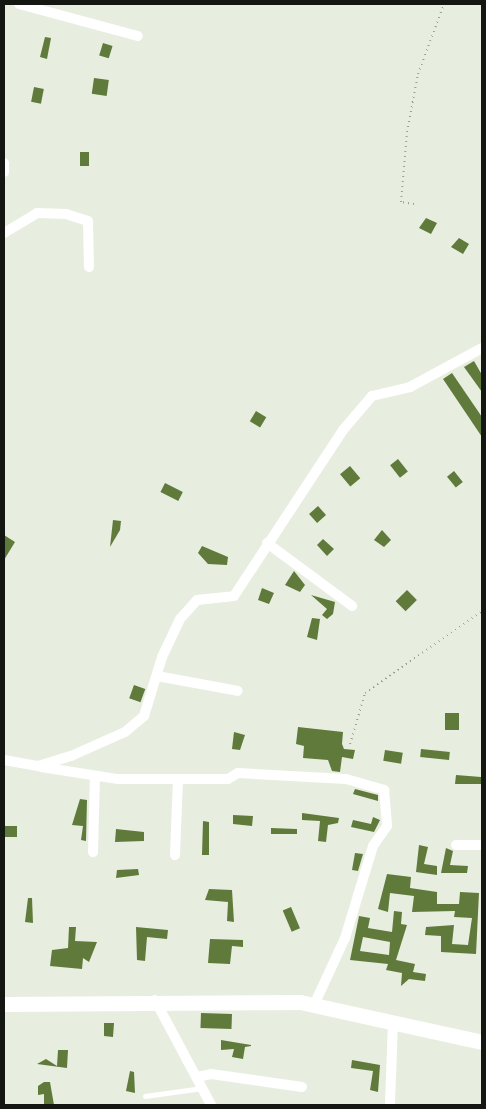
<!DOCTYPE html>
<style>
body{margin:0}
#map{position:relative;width:486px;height:1109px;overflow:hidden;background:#e7eee0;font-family:Mulish,sans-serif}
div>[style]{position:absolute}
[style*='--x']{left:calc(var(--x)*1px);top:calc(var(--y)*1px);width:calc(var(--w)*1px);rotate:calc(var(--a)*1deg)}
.building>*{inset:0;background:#5f7a3a;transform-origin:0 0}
.path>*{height:2px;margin-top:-1px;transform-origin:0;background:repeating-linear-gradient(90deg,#9a9f94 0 1px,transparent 0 5px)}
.lane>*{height:5px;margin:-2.5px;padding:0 2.5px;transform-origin:2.5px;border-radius:2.5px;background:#fff}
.street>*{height:10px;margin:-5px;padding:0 5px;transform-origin:5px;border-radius:5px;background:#fff}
.secondary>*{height:15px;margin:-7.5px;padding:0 7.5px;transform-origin:7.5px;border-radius:7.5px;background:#fff}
span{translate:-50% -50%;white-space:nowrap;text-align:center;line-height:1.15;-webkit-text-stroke:4px #f4fbed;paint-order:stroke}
.frame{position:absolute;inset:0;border:5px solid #141611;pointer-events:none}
</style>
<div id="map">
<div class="building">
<i style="clip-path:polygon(45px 37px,51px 38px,47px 59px,40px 57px)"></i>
<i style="left:103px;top:43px;width:10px;height:13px;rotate:17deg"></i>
<i style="left:94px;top:78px;width:15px;height:16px;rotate:8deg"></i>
<i style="left:34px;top:87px;width:10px;height:15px;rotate:11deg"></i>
<i style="left:80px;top:152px;width:9px;height:14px"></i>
<i style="clip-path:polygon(426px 218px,437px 223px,431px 234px,419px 228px)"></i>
<i style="clip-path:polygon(459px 238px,469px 244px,463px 254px,451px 247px)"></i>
<i style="clip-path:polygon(474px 361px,482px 375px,482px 392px,464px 367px)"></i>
<i style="clip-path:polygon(452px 373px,482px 417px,482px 437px,443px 379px)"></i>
<i style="left:256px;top:411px;width:12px;height:12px;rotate:31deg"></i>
<i style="left:398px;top:459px;width:16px;height:10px;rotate:52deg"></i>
<i style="left:350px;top:466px;width:16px;height:13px;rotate:50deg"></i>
<i style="left:454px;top:471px;width:14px;height:9px;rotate:51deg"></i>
<i style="left:165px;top:483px;width:20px;height:10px;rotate:27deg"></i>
<i style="left:318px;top:506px;width:12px;height:12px;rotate:48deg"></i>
<i style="clip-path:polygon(113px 520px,121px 521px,120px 530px,110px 547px)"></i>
<i style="clip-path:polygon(382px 530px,391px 540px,384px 547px,374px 540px)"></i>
<i style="clip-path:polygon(4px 535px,15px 542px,4px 560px)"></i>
<i style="clip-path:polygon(323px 539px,334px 549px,327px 556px,317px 545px)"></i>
<i style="clip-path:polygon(202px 546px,228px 557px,227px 565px,208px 564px,198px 553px)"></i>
<i style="clip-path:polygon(294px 571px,305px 585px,300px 592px,285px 585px)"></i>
<i style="clip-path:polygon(262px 588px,274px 593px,269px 604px,258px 600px)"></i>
<i style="left:407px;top:590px;width:14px;height:16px;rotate:45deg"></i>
<i style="clip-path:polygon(311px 595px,335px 602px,333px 614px,327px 619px,322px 615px,327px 609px)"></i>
<i style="clip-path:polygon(312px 618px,320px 619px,317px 640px,307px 637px)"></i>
<i style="left:134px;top:685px;width:12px;height:14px;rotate:20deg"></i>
<i style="left:445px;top:713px;width:14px;height:17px"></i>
<i style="clip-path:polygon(298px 727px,343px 732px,342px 744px,344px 749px,355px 750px,353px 759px,342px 757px,340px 772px,332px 771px,328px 760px,303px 758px,304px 746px,296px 744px)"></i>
<i style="clip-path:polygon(234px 732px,245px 735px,240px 750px,232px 749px)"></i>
<i style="left:421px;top:749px;width:29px;height:8px;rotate:6deg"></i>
<i style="left:385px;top:750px;width:18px;height:11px;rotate:9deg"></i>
<i style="clip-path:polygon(456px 775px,481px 777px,481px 784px,455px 784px)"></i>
<i style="clip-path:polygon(355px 789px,378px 795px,378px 801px,353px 794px)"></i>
<i style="clip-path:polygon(80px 799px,87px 800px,86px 841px,81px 840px,83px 826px,72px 825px)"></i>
<i style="clip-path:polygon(302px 813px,339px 818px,338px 823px,328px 825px,326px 842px,318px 841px,320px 821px,302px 820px)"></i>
<i style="clip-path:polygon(233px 815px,253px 816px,252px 826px,233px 824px)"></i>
<i style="clip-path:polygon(373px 817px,380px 820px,374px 832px,351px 827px,353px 820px,371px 824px)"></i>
<i style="clip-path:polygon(203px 821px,209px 822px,209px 855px,202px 855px)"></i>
<i style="left:4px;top:826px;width:13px;height:11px"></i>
<i style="clip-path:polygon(271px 828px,297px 829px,297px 834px,271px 834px)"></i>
<i style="clip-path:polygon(116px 829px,144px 832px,144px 841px,115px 842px)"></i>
<i style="clip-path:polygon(419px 845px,428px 847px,424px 864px,437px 866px,437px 875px,416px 872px)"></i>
<i style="clip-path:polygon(446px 848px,453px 851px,450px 865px,468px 866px,467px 873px,441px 873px)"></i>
<i style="clip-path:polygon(355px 853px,363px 854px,358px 871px,352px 870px)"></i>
<i style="clip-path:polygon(138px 869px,139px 875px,116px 878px,117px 870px)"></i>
<i style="clip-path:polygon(387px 874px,411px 877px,410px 888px,437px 892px,437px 904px,459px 904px,460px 892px,479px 893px,476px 954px,441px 952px,441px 936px,425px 935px,426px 927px,454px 925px,452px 944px,468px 945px,472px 918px,454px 917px,455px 911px,412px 912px,414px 896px,390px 893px,388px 912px,378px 909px)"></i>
<i style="clip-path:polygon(209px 889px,232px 890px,234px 922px,227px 921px,228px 902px,205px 900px)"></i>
<i style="clip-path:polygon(28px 898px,32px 898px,33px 923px,25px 922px)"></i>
<i style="left:291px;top:907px;width:23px;height:9px;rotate:67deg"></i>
<i style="clip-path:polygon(evenodd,394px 911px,402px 912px,401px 924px,407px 925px,396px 960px,415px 964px,413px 972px,426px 974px,425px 981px,409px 979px,401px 986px,402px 973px,386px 970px,388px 964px,350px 960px,359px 916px,370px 918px,368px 928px,392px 932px,394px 911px,363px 937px,390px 942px,389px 955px,360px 951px,363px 937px)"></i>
<i style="clip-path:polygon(69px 927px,76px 927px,75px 941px,97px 942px,89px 962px,83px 958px,82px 969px,50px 966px,52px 950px,68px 948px)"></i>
<i style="clip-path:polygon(136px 927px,168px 930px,167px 939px,147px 937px,145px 961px,137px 960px)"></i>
<i style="clip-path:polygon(210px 939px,243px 940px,243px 947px,232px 946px,230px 964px,208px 963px)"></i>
<i style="left:201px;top:1013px;width:31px;height:15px;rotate:2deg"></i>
<i style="clip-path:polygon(104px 1023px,114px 1023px,113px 1037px,104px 1036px)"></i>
<i style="clip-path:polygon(221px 1040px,251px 1045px,251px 1046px,245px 1047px,243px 1059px,232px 1057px,234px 1049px,221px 1050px)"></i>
<i style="clip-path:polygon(58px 1050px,68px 1050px,67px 1068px,37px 1064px,46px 1059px,57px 1066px)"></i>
<i style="clip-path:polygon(352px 1060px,380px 1065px,378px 1092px,370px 1090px,373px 1071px,351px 1068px)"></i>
<i style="clip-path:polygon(130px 1071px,134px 1072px,135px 1093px,126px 1091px)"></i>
<i style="clip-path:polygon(44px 1082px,50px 1082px,54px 1105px,44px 1105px,44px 1094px,38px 1095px,38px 1086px)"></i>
</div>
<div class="path">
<i style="--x:414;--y:204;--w:13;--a:-171"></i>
<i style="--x:401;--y:202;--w:70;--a:-85.1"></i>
<i style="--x:407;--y:132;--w:59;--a:-79.3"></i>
<i style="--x:418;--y:74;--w:75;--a:-69.6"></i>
<i style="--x:350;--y:744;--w:53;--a:-73.6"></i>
<i style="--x:365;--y:693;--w:143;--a:-35"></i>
</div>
<div class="lane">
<i style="--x:145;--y:1096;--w:58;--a:-8"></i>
</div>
<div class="street">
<i style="--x:19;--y:4;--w:123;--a:15.1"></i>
<i style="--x:4;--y:163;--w:9;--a:90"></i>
<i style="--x:4;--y:233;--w:39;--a:-31"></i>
<i style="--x:37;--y:213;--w:29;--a:2"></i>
<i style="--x:66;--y:214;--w:23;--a:18"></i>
<i style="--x:88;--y:221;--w:46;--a:88.8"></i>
<i style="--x:267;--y:543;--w:106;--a:36.5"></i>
<i style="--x:157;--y:676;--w:82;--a:10.5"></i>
<i style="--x:4;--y:760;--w:35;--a:10"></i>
<i style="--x:38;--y:766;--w:34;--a:-17"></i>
<i style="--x:71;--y:756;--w:59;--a:-24"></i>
<i style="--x:125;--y:732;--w:25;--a:-40"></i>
<i style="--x:144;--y:716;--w:62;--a:-73"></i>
<i style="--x:162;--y:657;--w:42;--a:-64.7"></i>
<i style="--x:180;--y:619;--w:25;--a:-48"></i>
<i style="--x:197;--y:600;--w:37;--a:-6"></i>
<i style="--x:234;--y:596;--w:199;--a:-56.7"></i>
<i style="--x:343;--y:430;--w:45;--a:-49.5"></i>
<i style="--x:372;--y:396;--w:39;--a:-13"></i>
<i style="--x:410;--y:387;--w:82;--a:-28.4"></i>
<i style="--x:41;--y:767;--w:78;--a:8.9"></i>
<i style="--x:118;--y:779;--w:110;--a:0"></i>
<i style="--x:228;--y:779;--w:12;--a:-31"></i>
<i style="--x:238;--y:773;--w:108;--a:3.2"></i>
<i style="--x:346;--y:779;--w:40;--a:16"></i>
<i style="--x:384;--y:790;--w:36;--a:85"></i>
<i style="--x:387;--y:826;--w:24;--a:125"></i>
<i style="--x:373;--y:846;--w:96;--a:106.9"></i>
<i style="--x:345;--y:938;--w:74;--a:114.8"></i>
<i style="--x:456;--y:845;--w:26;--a:0"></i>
<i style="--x:93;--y:852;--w:76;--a:-88.5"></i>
<i style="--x:175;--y:855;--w:75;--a:-87.7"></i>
<i style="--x:155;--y:1000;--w:119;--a:61.9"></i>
<i style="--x:197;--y:1077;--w:14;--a:-12"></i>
<i style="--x:211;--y:1074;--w:92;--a:8.1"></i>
<i style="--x:390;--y:1103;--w:81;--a:-87.9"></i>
</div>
<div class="secondary">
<i style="--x:4;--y:1004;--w:296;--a:-0.4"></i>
<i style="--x:300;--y:1002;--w:186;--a:12.4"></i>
</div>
<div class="frame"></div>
</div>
